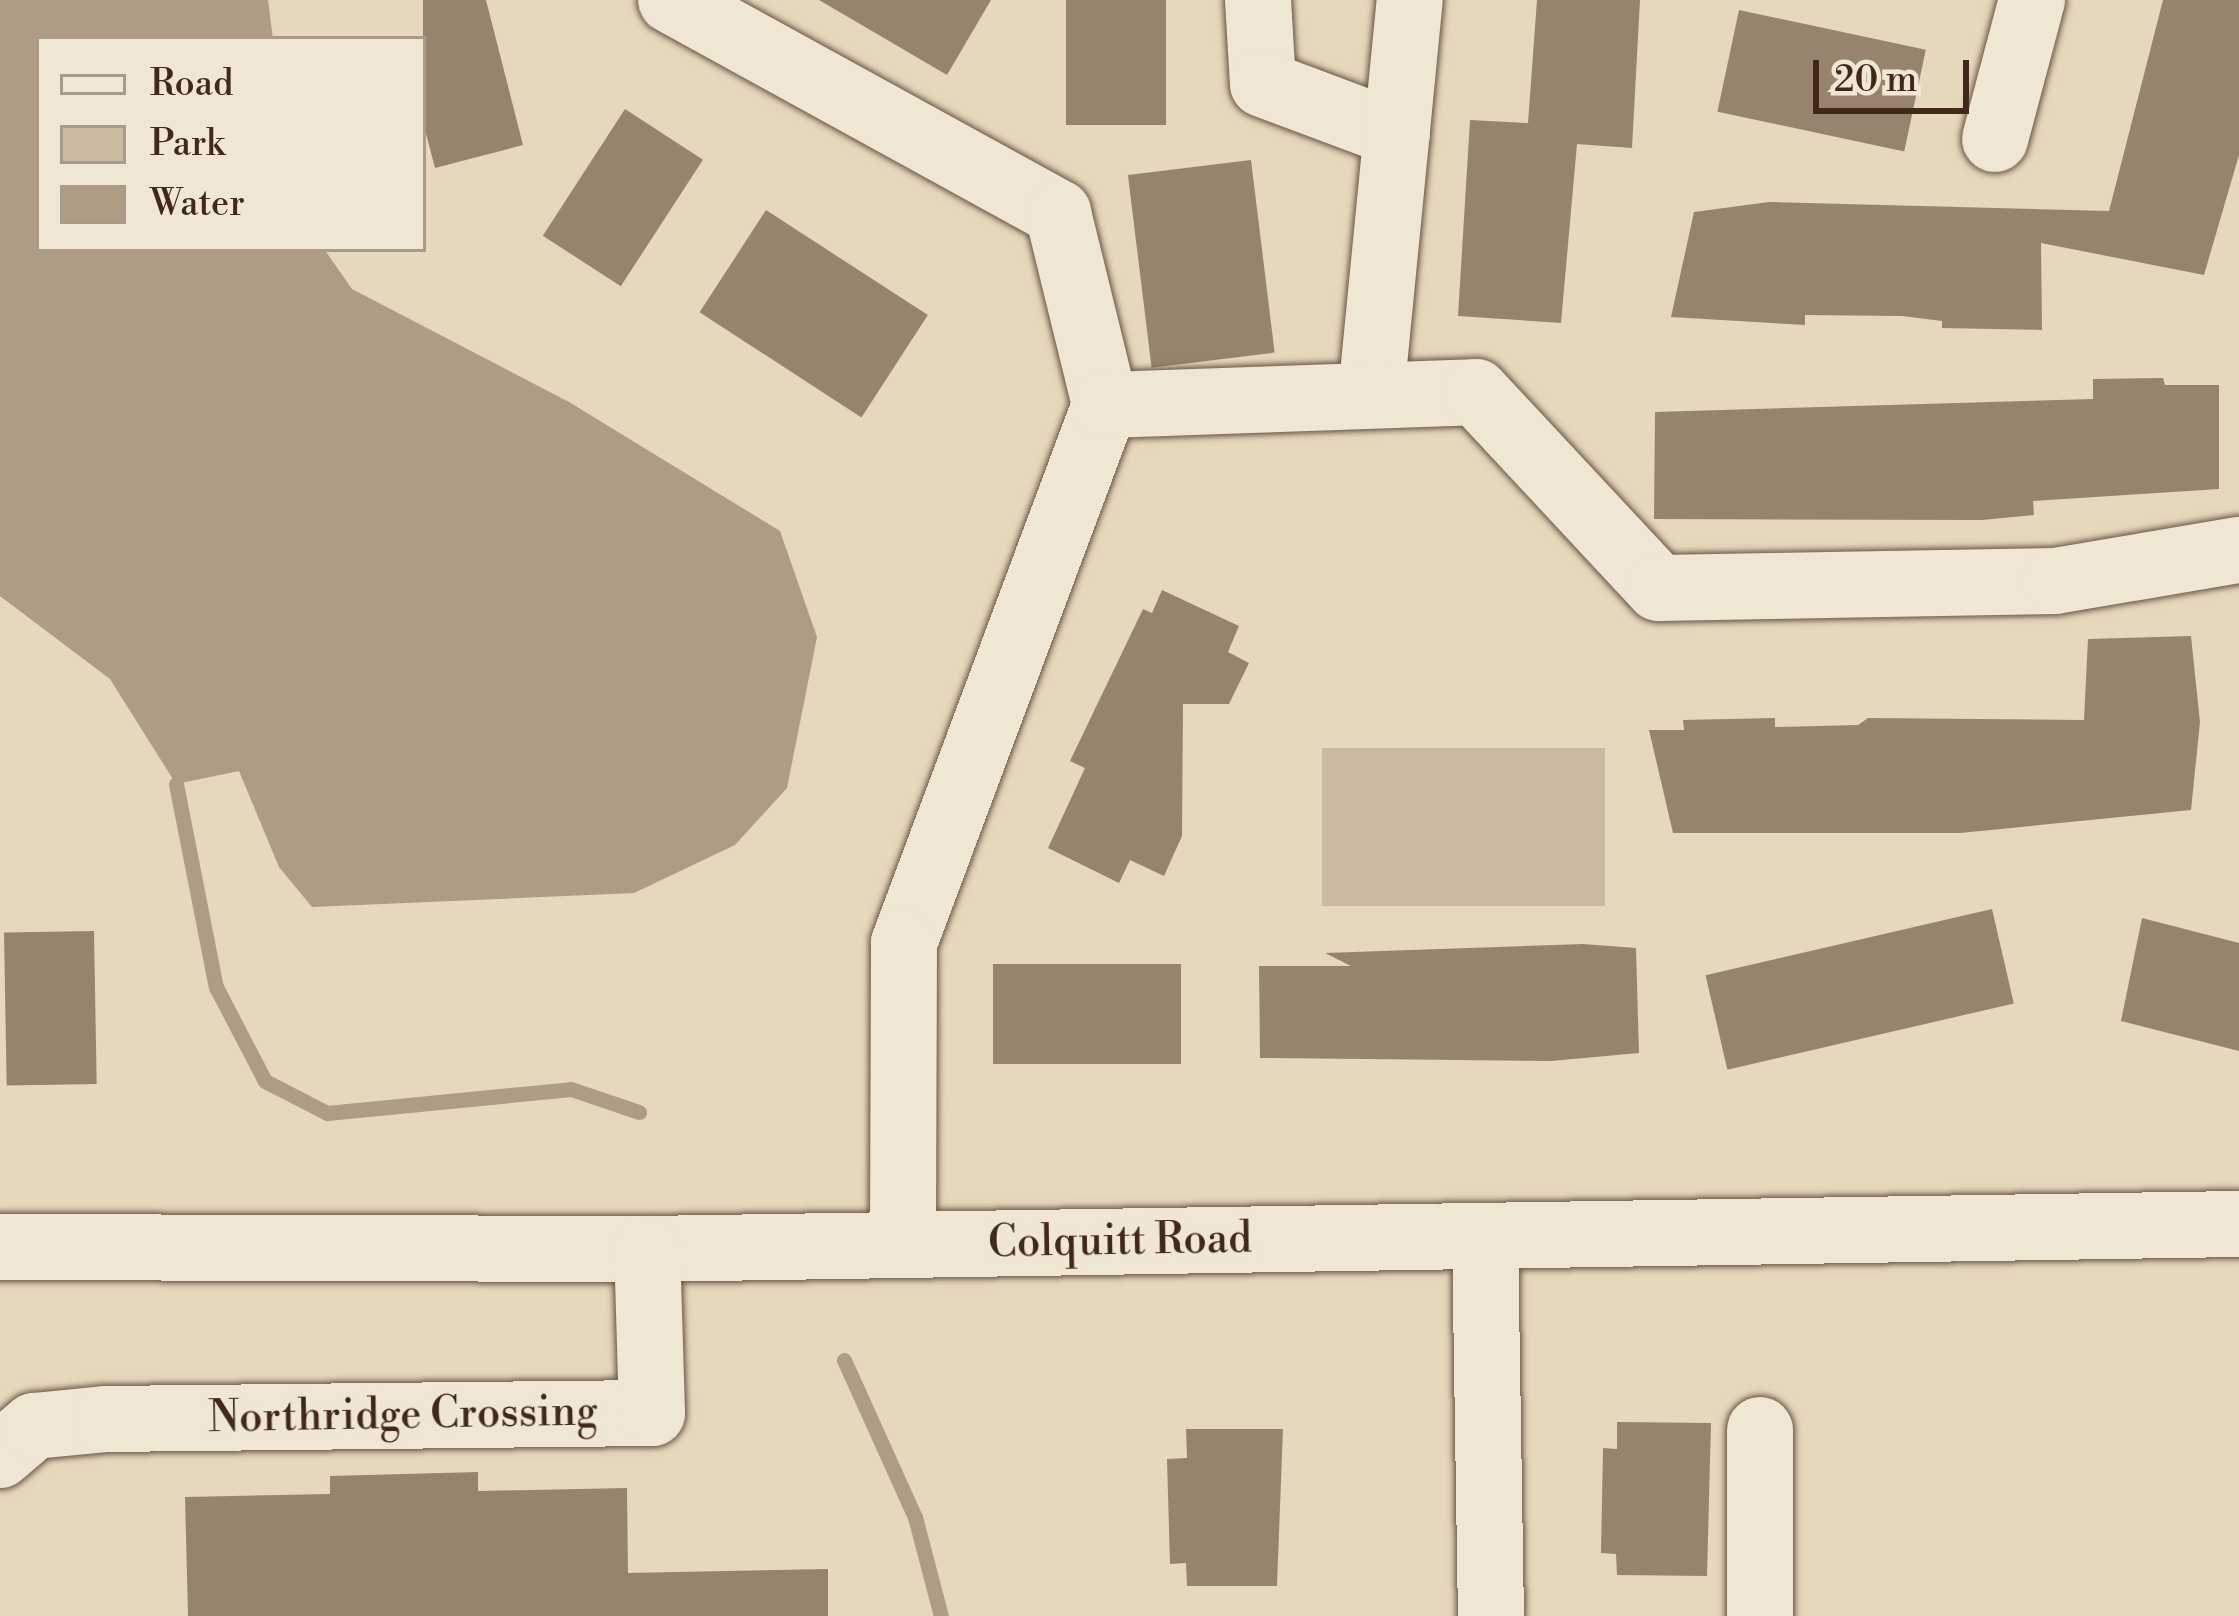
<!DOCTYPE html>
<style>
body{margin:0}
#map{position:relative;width:2239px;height:1616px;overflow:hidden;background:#e6d8bc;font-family:"Libre Bodoni",serif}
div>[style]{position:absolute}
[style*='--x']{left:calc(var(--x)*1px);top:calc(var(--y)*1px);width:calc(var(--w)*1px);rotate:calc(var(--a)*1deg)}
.green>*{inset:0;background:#cabaa1;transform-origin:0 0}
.water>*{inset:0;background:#ae9c85}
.stream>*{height:15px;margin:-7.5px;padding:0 7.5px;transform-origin:7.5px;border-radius:7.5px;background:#ae9c85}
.building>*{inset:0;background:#97846f;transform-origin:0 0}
.roads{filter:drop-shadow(0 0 3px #6b5443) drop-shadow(0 0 3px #6b5443)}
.minor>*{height:66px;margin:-33px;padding:0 33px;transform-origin:33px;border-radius:33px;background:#efe6d3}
span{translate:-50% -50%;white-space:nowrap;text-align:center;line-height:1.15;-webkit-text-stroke:9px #efe6d3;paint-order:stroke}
.street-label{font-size:42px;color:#42281b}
.legend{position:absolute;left:36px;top:36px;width:390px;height:216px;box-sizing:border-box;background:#efe6d3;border:3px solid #aa9a89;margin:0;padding:15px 21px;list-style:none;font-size:36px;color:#42281b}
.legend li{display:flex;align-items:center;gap:24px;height:60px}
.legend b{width:60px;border:3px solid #aa9a89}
.scale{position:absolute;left:1813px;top:60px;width:156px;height:54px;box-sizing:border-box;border:6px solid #42281b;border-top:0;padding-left:15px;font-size:36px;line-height:42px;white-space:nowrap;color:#42281b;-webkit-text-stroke:9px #efe6d3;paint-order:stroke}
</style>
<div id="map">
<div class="green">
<i style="left:1605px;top:748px;width:158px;height:283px;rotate:90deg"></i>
</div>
<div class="water">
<i style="clip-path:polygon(0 0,268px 0,273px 39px,39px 39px,39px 249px,324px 249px,352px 289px,569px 402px,780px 531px,817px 637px,787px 788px,735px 845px,634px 893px,312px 907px,279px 867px,239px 771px,176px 784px,110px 679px,0 596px)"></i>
</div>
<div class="stream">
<i style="--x:176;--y:784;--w:207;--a:78.9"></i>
<i style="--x:216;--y:987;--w:106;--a:62.5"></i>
<i style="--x:265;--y:1081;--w:70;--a:27.3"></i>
<i style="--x:327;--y:1113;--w:245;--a:-5.6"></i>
<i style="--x:571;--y:1089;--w:72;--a:18.7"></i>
<i style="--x:844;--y:1360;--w:172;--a:65.7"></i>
<i style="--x:915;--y:1517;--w:102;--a:75.3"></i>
</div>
<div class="building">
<i style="clip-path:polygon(423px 0,486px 0,523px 145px,435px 168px,423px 122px)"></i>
<i style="clip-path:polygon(819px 0,991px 0,947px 75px)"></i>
<i style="left:1066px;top:0;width:100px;height:125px"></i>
<i style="clip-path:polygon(1537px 0,1640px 0,1632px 148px,1577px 144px,1561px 323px,1458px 316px,1470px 120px,1528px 123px)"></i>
<i style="clip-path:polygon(2163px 0,2239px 0,2239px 155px,2204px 275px,2041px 243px,2042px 330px,1942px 328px,1942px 321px,1902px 316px,1805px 315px,1805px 325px,1671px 317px,1694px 212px,1769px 202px,2109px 211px)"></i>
<i style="left:1739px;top:10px;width:191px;height:104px;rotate:12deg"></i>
<i style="left:625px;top:109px;width:93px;height:151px;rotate:33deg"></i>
<i style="left:1251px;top:160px;width:194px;height:124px;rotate:83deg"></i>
<i style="left:766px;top:210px;width:193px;height:122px;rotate:33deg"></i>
<i style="clip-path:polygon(2163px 378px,2165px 385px,2219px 385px,2219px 489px,2033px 501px,2034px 515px,1982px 520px,1654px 519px,1655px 412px,2093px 399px,2093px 379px)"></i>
<i style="clip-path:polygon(1162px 590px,1239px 626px,1228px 652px,1249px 663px,1229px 704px,1183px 704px,1182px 836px,1164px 876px,1130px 860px,1119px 883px,1048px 848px,1085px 768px,1070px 761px,1143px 609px,1152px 613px)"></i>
<i style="clip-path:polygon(2191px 636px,2200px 722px,2191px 810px,1960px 833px,1673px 833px,1649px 730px,1684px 730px,1683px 720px,1775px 718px,1775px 727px,1858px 725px,1868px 718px,2084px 720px,2088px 639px)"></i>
<i style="left:1992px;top:909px;width:97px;height:294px;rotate:77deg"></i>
<i style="clip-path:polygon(2142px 918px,2239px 943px,2239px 1051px,2121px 1021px)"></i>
<i style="left:94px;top:931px;width:153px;height:90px;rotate:89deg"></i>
<i style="clip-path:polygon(1583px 944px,1636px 948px,1639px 1053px,1551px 1061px,1260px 1058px,1259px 966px,1351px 966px,1325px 953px)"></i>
<i style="left:993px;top:964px;width:188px;height:100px"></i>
<i style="clip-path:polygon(1617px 1422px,1711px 1423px,1707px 1576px,1617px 1575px,1616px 1554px,1601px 1553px,1603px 1448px,1617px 1449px)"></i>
<i style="clip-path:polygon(1186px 1429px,1283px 1429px,1277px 1586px,1187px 1586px,1186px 1563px,1170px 1564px,1167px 1459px,1187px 1458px)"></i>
<i style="clip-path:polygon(478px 1472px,478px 1491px,627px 1488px,628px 1573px,828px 1569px,828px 1616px,188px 1616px,185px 1497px,330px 1494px,330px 1476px)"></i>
</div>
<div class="roads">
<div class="minor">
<i style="--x:671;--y:0;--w:442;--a:28.8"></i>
<i style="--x:1058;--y:213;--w:198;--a:76.2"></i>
<i style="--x:1105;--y:405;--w:574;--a:110.49"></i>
<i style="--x:904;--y:943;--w:302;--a:90.2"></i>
<i style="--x:1258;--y:0;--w:84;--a:86.6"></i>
<i style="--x:1263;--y:84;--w:143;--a:20.5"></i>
<i style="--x:1995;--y:139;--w:144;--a:-75.1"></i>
<i style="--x:1371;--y:395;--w:397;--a:-84.4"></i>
<i style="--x:1105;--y:405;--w:371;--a:-2"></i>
<i style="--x:1476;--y:392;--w:268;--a:47"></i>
<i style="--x:1659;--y:588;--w:396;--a:-1"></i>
<i style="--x:2055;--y:581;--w:187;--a:-9.6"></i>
<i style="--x:1485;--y:1236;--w:380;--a:89.1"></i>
<i style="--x:0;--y:1247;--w:647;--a:0.18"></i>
<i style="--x:647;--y:1249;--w:1592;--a:-0.9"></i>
<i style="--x:0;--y:1455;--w:45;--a:-40.5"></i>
<i style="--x:34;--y:1426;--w:71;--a:-5.6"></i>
<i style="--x:105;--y:1419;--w:547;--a:-0.63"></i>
<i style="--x:652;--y:1413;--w:164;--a:-91.7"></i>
<i style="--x:1760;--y:1616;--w:186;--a:-90"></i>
</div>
</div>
<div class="street-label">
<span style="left:1120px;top:1242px;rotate:-1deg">Colquitt Road</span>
<span style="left:403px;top:1416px;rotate:-1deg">Northridge Crossing</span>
</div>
<ul class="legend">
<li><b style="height:15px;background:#efe6d3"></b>Road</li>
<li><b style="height:33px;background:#cabaa1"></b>Park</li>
<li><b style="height:33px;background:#ae9c85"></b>Water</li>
</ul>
<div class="scale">20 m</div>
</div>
